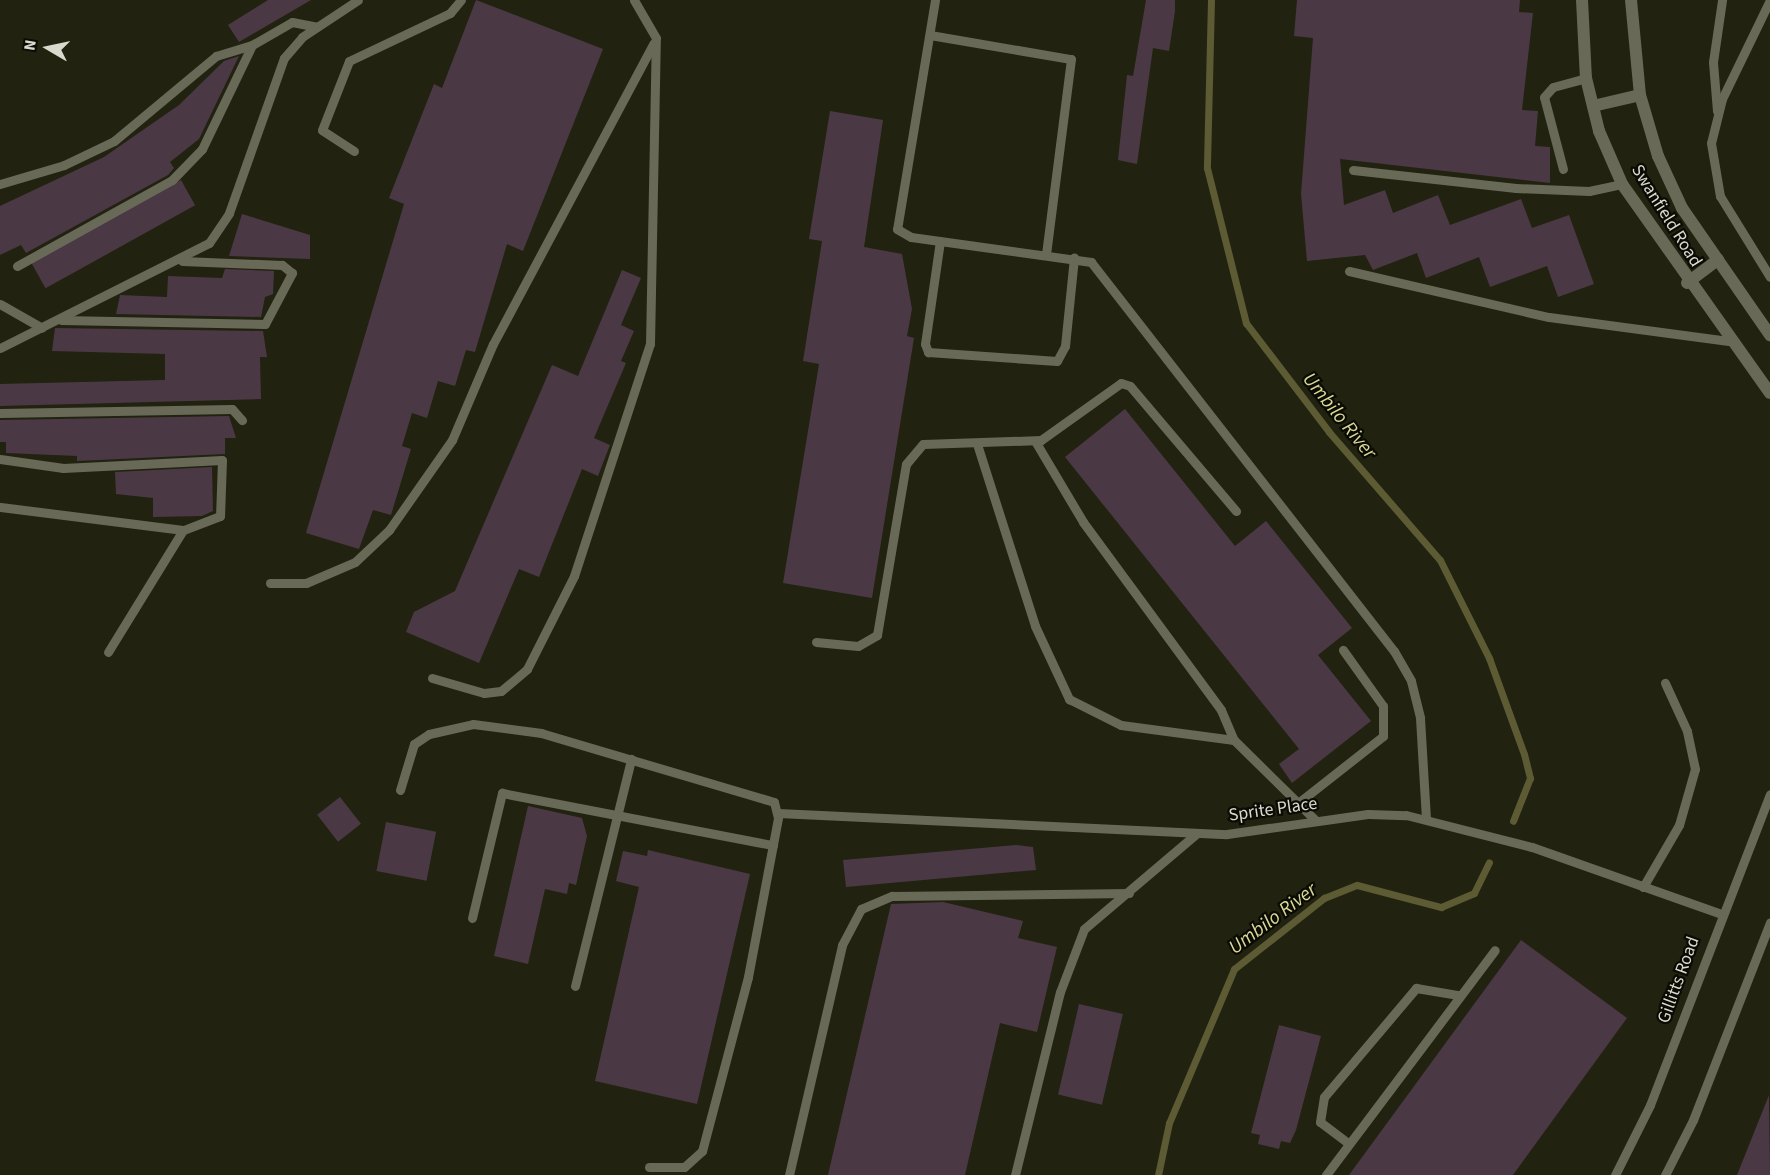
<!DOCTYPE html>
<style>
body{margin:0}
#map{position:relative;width:1770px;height:1175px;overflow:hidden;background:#222210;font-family:"Source Sans 3",sans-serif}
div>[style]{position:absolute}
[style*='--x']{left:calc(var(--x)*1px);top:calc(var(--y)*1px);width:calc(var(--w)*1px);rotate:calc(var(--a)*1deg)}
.stream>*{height:7px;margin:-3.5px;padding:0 3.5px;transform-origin:3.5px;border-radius:3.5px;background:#5c5b34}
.building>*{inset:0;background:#4a3945;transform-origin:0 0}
.lane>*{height:9px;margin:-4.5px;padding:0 4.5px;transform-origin:4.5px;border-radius:4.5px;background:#696958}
.street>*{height:12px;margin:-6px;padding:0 6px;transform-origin:6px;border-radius:6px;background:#696958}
span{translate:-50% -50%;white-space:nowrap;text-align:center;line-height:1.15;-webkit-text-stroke:4.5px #0b0b05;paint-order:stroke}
.street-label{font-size:18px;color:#d9d9cd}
.water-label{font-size:20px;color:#dad994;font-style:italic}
.north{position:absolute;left:18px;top:18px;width:60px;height:60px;-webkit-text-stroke:4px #0b0b05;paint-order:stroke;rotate:279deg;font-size:16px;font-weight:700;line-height:24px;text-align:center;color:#d9d9cd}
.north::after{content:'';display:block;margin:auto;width:21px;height:27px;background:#d9d9cd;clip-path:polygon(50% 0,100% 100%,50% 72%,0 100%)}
</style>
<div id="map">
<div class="stream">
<i style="--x:1211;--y:0;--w:168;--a:91.4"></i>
<i style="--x:1207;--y:168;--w:160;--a:75.9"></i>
<i style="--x:1246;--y:323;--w:137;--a:52.7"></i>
<i style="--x:1329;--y:432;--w:169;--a:49.1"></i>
<i style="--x:1440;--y:560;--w:110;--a:63.4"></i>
<i style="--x:1489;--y:658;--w:102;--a:70"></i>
<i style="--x:1524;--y:754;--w:25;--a:76"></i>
<i style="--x:1530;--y:778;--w:46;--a:111.6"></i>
<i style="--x:1158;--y:1175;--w:53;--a:-78.1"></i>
<i style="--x:1169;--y:1123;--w:167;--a:-67.1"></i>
<i style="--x:1234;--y:969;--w:115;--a:-38.3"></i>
<i style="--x:1324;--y:898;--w:35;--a:-22"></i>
<i style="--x:1357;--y:885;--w:87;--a:14.7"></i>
<i style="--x:1441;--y:907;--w:36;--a:-23"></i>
<i style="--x:1474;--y:893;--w:34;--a:-64"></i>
</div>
<div class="building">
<i style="clip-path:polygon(268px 0,311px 0,239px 42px,228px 25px)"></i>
<i style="clip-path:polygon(476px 0,603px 49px,523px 251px,507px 244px,475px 352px,466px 350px,455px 386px,438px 381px,427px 418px,412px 413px,402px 446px,411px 449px,391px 515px,373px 510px,359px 549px,306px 533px,404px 204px,389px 198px,434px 84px,442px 88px)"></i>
<i style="clip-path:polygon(1146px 0,1175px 0,1175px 11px,1169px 51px,1153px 48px,1137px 164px,1118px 160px,1127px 75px,1133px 76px)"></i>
<i style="clip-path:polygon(1297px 0,1520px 0,1519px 12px,1533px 13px,1522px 110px,1538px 111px,1535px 146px,1550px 147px,1550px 183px,1340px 159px,1344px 205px,1385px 190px,1393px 213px,1438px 195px,1450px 225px,1521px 199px,1532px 228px,1569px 215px,1594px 284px,1558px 297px,1547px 266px,1490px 287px,1479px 257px,1426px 278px,1417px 253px,1373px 270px,1365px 255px,1307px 261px,1301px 194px,1313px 38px,1294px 36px)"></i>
<i style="clip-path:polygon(239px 56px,199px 139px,170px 162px,174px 168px,168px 175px,26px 253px,21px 245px,0 255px,0 206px,104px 157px,179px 105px,224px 61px)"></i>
<i style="clip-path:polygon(830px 111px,883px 120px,864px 247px,902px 254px,912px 309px,907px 336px,914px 338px,872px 598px,783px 583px,819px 364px,803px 361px,822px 241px,809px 239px)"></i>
<i style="left:181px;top:180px;width:29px;height:171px;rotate:61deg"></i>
<i style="clip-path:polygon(242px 214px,310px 235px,310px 259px,229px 256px)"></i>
<i style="clip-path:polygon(225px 269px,274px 271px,273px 294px,265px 297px,261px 317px,116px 314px,120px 295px,167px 297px,168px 276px,222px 278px)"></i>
<i style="clip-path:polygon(622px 270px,641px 278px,621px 325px,634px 331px,621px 361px,626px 363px,594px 438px,610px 445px,598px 476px,582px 469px,539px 577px,519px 569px,479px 663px,406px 632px,414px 612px,455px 591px,552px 365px,578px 376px)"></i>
<i style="clip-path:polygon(55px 328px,263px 331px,267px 357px,260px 357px,261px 399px,0 406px,0 384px,165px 380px,165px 354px,52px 351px)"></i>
<i style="clip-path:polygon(1125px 409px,1235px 546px,1266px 521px,1352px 628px,1318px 655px,1371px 721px,1292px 783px,1279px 764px,1299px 749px,1065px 457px)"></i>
<i style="clip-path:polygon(229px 416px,236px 438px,225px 438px,225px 454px,77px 461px,77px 456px,6px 453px,6px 442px,0 442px,0 420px)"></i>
<i style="clip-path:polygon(212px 467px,213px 511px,202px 516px,153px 517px,153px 498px,116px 494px,115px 472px)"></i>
<i style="left:340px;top:797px;width:34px;height:29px;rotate:52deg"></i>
<i style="clip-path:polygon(528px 806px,582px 818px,587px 836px,576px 885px,569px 883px,567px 894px,545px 889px,528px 964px,494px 956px)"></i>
<i style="left:386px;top:822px;width:51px;height:50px;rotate:11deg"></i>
<i style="clip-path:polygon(1016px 845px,1033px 847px,1036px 870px,846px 887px,843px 860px)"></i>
<i style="clip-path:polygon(648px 850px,750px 874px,697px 1104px,595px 1081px,639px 887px,616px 881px,623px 851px,647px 856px)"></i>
<i style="clip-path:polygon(943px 902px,1023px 921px,1018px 938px,1057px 947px,1037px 1032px,1000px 1023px,965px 1175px,828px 1175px,891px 904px)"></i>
<i style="clip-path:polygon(1521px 940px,1627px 1018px,1513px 1175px,1349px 1175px)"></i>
<i style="left:1079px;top:1004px;width:45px;height:93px;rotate:13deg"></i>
<i style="clip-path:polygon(1279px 1025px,1321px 1036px,1296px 1130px,1290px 1143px,1281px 1141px,1279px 1149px,1258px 1144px,1260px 1135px,1251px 1133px)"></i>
<i style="clip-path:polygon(1769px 1095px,1770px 1175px,1737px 1175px)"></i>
</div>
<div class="lane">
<i style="--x:935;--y:0;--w:232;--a:99.4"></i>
<i style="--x:897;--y:229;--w:16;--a:30"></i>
<i style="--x:911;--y:237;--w:182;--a:7.9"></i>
<i style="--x:1091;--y:262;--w:493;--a:52.1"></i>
<i style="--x:1394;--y:651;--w:34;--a:60"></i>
<i style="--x:1411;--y:681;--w:38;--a:76"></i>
<i style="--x:1420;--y:718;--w:100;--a:86.6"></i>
<i style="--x:1770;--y:0;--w:110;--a:115.9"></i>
<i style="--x:1722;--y:99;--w:45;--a:104"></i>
<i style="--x:1711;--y:143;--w:54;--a:80.4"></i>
<i style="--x:1720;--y:196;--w:95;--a:58.3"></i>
<i style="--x:930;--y:35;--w:143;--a:9.7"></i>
<i style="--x:1071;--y:59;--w:196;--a:97.3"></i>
<i style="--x:1717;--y:111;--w:49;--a:-94.7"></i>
<i style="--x:1713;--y:62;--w:63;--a:-81.7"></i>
<i style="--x:354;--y:151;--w:38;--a:-147"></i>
<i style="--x:322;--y:130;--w:74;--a:-68.6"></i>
<i style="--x:349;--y:61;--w:112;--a:-25.4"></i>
<i style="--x:450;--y:13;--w:17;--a:-50"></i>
<i style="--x:1563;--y:169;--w:74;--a:-104.8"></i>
<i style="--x:1544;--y:97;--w:13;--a:-48"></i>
<i style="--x:1553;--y:87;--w:34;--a:-15"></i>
<i style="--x:1353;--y:170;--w:164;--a:6.3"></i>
<i style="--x:1516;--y:188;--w:73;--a:2.4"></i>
<i style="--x:1589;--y:191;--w:34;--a:-12"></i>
<i style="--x:0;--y:184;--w:67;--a:-16.5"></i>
<i style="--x:64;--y:165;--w:55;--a:-25.6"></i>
<i style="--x:114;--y:141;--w:133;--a:-39.8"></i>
<i style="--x:216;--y:56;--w:38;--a:-17"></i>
<i style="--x:252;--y:45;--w:46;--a:-29.9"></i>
<i style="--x:292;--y:22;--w:25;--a:11"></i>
<i style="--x:940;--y:241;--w:104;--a:98.3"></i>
<i style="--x:925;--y:344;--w:9;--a:69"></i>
<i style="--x:928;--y:352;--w:129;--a:4"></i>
<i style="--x:1057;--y:361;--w:17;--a:-62"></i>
<i style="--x:1065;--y:346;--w:89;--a:-84.2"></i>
<i style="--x:17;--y:266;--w:177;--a:-29"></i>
<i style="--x:172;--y:180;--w:43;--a:-45.9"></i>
<i style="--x:202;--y:149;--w:115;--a:-64.3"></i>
<i style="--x:1349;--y:271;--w:205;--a:13"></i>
<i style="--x:1549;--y:317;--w:183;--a:7.6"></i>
<i style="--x:0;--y:304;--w:48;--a:29.7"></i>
<i style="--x:61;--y:320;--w:204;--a:1.1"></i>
<i style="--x:265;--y:324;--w:58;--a:-62.1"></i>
<i style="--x:292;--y:273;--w:13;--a:-141"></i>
<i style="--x:282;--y:265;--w:100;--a:-177.7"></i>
<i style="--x:0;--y:348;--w:234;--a:-26.7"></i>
<i style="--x:209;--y:243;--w:36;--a:-56"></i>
<i style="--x:229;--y:213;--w:164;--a:-70.5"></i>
<i style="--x:284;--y:58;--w:28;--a:-49"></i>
<i style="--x:302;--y:37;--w:67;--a:-33.5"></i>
<i style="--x:0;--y:413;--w:232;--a:-1"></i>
<i style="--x:232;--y:409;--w:15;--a:48"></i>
<i style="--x:1035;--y:441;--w:94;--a:59.3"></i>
<i style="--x:1083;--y:522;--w:233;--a:53.7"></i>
<i style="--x:1221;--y:710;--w:33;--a:67"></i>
<i style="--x:1234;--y:740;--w:114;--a:44.6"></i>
<i style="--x:977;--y:444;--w:191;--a:72.3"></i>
<i style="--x:1035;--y:626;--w:81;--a:65"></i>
<i style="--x:1069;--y:699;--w:58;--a:26.6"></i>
<i style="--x:1121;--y:725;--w:114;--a:7.6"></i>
<i style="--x:0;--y:459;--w:64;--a:8.1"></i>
<i style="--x:63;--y:468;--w:159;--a:-2.9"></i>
<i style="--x:222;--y:460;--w:56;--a:92"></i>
<i style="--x:220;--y:516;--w:40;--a:159"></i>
<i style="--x:183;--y:530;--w:184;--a:-172.8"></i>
<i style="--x:270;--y:583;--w:36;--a:0"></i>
<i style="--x:306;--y:583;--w:53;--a:-23.2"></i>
<i style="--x:355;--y:562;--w:47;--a:-43.3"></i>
<i style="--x:389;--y:530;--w:110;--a:-55"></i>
<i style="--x:452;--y:440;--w:104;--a:-66.9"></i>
<i style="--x:493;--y:344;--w:341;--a:-61.9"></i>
<i style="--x:816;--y:642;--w:42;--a:5.4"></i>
<i style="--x:858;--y:646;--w:22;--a:-30"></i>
<i style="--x:877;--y:635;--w:173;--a:-80.4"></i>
<i style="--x:906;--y:464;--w:26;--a:-50"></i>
<i style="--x:923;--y:444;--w:118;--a:-1.9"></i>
<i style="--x:1041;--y:440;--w:98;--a:-35.5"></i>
<i style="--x:1121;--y:383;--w:9;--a:18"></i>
<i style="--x:1130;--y:386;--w:164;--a:49.7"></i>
<i style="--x:108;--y:652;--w:143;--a:-58.4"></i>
<i style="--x:432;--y:678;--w:54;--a:16.1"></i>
<i style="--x:484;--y:693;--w:17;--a:-7"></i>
<i style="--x:501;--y:691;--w:34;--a:-40"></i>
<i style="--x:527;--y:669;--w:104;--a:-63.2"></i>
<i style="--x:574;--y:576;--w:244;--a:-71.9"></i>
<i style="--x:650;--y:344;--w:306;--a:-88.9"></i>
<i style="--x:656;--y:38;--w:44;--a:-120.1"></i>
<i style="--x:400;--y:790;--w:48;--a:-73.1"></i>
<i style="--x:414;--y:744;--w:18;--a:-34"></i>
<i style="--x:429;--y:734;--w:45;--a:-12.8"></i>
<i style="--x:473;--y:724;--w:69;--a:7.5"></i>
<i style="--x:541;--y:733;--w:243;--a:16.5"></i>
<i style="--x:774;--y:802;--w:16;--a:76"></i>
<i style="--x:778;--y:818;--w:162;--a:100.7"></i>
<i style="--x:748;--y:977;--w:180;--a:104.8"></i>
<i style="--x:702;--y:1151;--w:24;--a:138"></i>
<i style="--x:684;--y:1167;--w:35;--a:180"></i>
<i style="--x:1298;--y:803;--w:108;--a:-38.2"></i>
<i style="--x:1383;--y:736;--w:30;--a:-90"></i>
<i style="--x:1383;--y:706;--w:69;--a:-125.5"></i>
<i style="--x:778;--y:813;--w:449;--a:2.7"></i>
<i style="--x:1227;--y:834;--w:142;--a:-8.1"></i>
<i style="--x:1368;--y:814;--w:38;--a:2"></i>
<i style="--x:1406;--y:815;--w:130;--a:14.3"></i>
<i style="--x:1532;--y:847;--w:201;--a:19.5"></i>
<i style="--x:1643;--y:887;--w:72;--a:-59.9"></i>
<i style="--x:1679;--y:825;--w:58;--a:-74.1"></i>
<i style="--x:1695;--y:769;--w:39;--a:-102"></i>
<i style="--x:1687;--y:731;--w:53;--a:-114.6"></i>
<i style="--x:472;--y:918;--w:129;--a:-76.5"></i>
<i style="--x:502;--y:793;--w:276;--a:10.9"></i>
<i style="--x:575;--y:986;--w:234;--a:-76.1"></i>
<i style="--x:1348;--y:1143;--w:35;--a:-143"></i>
<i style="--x:1320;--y:1122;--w:25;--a:-81"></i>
<i style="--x:1324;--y:1097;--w:143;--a:-49.8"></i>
<i style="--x:1416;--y:988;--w:43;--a:9.5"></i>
<i style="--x:789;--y:1175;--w:236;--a:-77"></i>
<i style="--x:842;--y:945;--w:41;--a:-62.2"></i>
<i style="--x:861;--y:909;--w:34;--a:-23"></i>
<i style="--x:892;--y:896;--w:237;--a:-0.7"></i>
<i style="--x:1015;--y:1175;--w:188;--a:-76.2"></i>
<i style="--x:1060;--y:992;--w:67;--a:-69.1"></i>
<i style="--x:1084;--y:929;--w:148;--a:-40.3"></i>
<i style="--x:1326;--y:1175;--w:281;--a:-53.1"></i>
<i style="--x:1615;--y:1175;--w:78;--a:-63.4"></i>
<i style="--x:1650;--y:1105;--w:333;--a:-68.9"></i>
<i style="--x:1665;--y:1175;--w:62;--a:-63"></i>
<i style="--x:1693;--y:1120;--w:212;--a:-68.7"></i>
</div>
<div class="street">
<i style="--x:1582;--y:0;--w:78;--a:87.1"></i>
<i style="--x:1586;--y:78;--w:55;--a:76.2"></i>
<i style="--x:1599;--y:131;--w:58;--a:66.5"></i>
<i style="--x:1622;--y:184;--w:256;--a:54.7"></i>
<i style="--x:1631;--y:0;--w:95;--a:84.6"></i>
<i style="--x:1640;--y:95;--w:64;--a:73.6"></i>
<i style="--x:1658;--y:156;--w:57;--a:65.2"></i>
<i style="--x:1682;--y:208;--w:155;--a:55.3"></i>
<i style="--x:1593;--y:106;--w:48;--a:-13.2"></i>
<i style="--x:1687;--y:283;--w:39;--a:-37"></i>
</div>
<div class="street-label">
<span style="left:1666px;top:216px;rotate:58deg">Swanfield Road</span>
<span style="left:1273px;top:810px;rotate:-8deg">Sprite Place</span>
<span style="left:1679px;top:980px;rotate:-70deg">Gillitts Road</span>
</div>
<div class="water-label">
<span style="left:1339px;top:416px;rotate:51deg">Umbilo River</span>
<span style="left:1273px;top:919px;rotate:-37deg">Umbilo River</span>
</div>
<div class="north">N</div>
</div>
